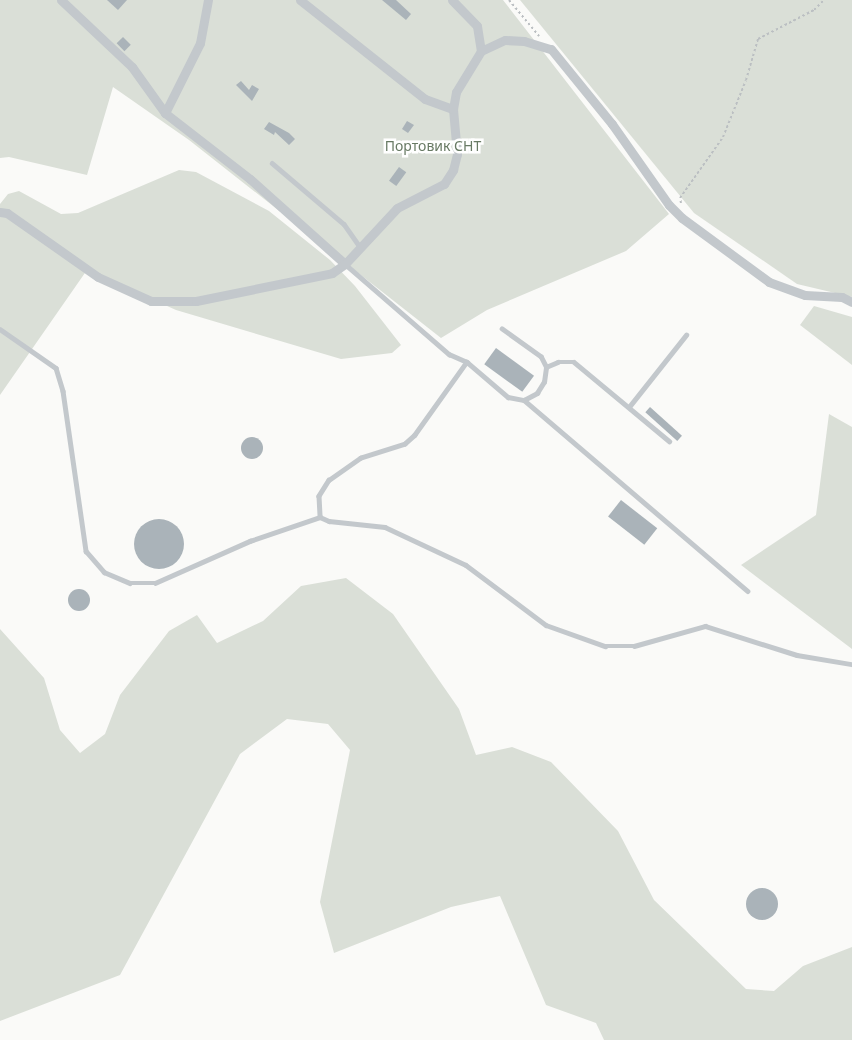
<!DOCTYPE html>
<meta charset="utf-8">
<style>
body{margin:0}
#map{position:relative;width:852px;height:1040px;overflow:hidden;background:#fafaf8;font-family:"Noto Sans",sans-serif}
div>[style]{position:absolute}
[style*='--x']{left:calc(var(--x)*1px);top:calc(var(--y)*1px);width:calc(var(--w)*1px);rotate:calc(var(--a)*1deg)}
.green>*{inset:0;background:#dadfd7}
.building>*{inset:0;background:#aab3b9;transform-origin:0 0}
.round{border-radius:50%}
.path>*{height:2px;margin-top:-1px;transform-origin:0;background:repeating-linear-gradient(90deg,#bbbfc2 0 2.5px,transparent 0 5px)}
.service>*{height:4.5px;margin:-2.25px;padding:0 2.25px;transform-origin:2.25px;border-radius:2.25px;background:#c3c8cc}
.minor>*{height:9px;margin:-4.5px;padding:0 4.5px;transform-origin:4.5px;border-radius:4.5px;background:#c3c8cc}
span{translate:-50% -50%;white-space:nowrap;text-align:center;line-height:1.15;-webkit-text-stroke:5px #fff;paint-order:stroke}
.park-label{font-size:14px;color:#687a64}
</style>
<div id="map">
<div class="green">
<i style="clip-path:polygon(0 0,503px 0,669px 214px,626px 251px,487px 310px,441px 338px,189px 140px,113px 87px,87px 175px,9px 157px,0 158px)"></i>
<i style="clip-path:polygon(520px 0,852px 0,852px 297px,797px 284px,694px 213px)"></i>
<i style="clip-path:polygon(179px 170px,196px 172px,269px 211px,330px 260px,355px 286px,401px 345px,392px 353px,341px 359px,176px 310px,87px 270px,0 395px,0 204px,8px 194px,19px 191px,61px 214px,78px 213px)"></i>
<i style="clip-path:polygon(814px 306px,852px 317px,852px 365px,800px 325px)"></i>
<i style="clip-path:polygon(829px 414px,852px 427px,852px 649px,741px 565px,816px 515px)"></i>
<i style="clip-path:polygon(346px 578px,393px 614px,459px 709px,476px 755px,512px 747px,551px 762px,618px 831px,654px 900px,746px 989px,774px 991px,803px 966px,852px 947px,852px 1040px,604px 1040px,596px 1023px,546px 1005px,500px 896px,451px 907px,334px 953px,320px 902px,350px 750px,328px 724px,287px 719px,240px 754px,120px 975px,0 1021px,0 629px,44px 678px,60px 730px,80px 753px,105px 734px,120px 695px,169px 631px,197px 615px,217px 643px,263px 621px,301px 586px)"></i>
</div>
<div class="building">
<i style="clip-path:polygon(107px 0,127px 0,118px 10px)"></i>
<i style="clip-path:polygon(382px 0,396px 0,411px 14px,406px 20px)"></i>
<i style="left:123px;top:37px;width:11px;height:9px;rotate:45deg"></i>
<i style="clip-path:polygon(241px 81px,249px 90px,252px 85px,259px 89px,252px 101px,236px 85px)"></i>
<i style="clip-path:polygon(407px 121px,414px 125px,408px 133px,402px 129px)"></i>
<i style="clip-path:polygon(269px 122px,289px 133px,295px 139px,289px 145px,275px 132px,274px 135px,264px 129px)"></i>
<i style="left:399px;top:167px;width:9px;height:17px;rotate:36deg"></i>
<i style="left:496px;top:348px;width:47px;height:20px;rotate:36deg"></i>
<i style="left:650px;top:407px;width:43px;height:7px;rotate:42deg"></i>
<i class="round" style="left:241px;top:437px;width:22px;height:22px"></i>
<i style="left:621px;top:500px;width:46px;height:21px;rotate:38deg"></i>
<i class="round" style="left:134px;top:519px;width:50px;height:50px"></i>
<i class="round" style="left:68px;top:589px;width:22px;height:22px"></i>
<i class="round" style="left:746px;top:888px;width:32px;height:32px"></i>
</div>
<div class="path">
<i style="--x:509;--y:0;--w:47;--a:50.2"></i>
<i style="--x:681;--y:203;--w:5;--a:-101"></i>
<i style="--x:680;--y:198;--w:75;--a:-54.8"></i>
<i style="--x:723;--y:137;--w:61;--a:-68"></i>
<i style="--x:746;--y:80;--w:43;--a:-73.7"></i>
<i style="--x:758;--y:39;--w:63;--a:-27.4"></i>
<i style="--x:814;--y:10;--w:14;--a:-45"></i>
</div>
<div class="service">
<i style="--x:272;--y:163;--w:94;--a:40.3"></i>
<i style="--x:344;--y:224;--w:28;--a:55"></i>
<i style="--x:345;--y:264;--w:138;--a:40.9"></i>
<i style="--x:449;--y:354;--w:20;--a:24"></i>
<i style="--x:467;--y:362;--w:54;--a:40.5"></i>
<i style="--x:508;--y:397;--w:16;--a:11"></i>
<i style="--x:524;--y:400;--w:15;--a:-28"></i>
<i style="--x:537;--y:393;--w:13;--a:-58"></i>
<i style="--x:544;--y:382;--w:15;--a:-82"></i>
<i style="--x:546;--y:367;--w:11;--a:-117"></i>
<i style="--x:541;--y:357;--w:48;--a:-144.3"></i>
<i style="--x:0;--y:329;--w:68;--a:34.9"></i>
<i style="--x:56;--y:368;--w:24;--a:73"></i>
<i style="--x:63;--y:391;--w:162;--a:81.8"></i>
<i style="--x:86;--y:551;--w:28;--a:49"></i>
<i style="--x:104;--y:572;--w:28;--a:23"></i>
<i style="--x:130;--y:583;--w:25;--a:0"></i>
<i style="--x:155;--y:583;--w:104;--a:-23.9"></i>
<i style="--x:250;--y:541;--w:74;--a:-18.9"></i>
<i style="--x:467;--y:362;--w:90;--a:125.5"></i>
<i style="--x:415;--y:435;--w:13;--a:138"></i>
<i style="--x:405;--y:444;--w:46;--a:162.3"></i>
<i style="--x:361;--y:458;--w:39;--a:145"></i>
<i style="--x:329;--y:480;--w:19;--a:122"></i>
<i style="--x:319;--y:496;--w:21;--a:87"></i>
<i style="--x:320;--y:517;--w:10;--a:24"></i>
<i style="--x:329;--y:521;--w:56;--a:6.1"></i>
<i style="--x:385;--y:527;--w:89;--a:25.1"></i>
<i style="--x:466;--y:565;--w:100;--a:36.9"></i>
<i style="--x:546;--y:625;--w:63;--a:19.6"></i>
<i style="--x:605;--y:646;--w:29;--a:0"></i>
<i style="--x:634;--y:646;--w:74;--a:-15.7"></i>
<i style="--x:705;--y:626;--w:96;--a:17.5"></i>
<i style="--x:797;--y:655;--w:55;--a:9.5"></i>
<i style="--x:546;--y:367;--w:13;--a:-23"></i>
<i style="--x:558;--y:362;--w:16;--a:0"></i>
<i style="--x:574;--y:362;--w:124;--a:39.7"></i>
<i style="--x:524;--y:400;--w:294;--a:40.5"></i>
<i style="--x:629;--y:407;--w:92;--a:-51.6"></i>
</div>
<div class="minor">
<i style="--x:61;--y:0;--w:98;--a:43.3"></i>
<i style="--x:132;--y:67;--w:57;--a:54.3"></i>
<i style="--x:165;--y:113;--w:108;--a:37.8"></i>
<i style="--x:250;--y:179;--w:127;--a:41.8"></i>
<i style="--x:300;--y:0;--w:159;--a:38.4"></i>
<i style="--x:425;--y:99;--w:30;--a:20"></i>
<i style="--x:452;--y:0;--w:36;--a:46"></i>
<i style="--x:477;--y:26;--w:25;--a:81"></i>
<i style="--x:165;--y:113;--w:78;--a:-63.4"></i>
<i style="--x:200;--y:43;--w:44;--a:-79.5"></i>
<i style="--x:0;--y:212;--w:7;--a:8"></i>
<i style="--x:7;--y:213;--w:111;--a:35.1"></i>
<i style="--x:98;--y:277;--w:58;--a:24.4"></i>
<i style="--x:151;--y:301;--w:45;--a:0"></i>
<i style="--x:196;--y:301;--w:139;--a:-11.6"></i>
<i style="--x:332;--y:273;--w:16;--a:-35"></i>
<i style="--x:345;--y:264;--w:76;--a:-47.1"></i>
<i style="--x:397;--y:208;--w:53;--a:-27.1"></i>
<i style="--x:444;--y:184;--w:17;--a:-57"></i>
<i style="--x:453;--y:170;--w:16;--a:-76"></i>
<i style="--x:457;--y:154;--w:45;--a:-95.1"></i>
<i style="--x:453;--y:109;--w:17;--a:-80"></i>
<i style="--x:456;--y:92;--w:48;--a:-58.6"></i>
<i style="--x:481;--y:51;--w:26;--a:-25"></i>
<i style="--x:505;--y:40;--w:19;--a:3"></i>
<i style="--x:524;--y:41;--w:28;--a:17"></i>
<i style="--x:551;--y:49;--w:97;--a:50.9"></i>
<i style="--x:612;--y:124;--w:99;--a:54.9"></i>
<i style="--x:669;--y:205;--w:18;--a:45"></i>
<i style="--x:682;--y:218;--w:108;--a:36.3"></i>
<i style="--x:769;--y:282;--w:38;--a:20"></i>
<i style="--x:805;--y:295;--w:37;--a:3"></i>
<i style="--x:842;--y:297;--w:11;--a:27"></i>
</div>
<div class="park-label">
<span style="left:433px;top:146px">Портовик СНТ</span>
</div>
</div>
